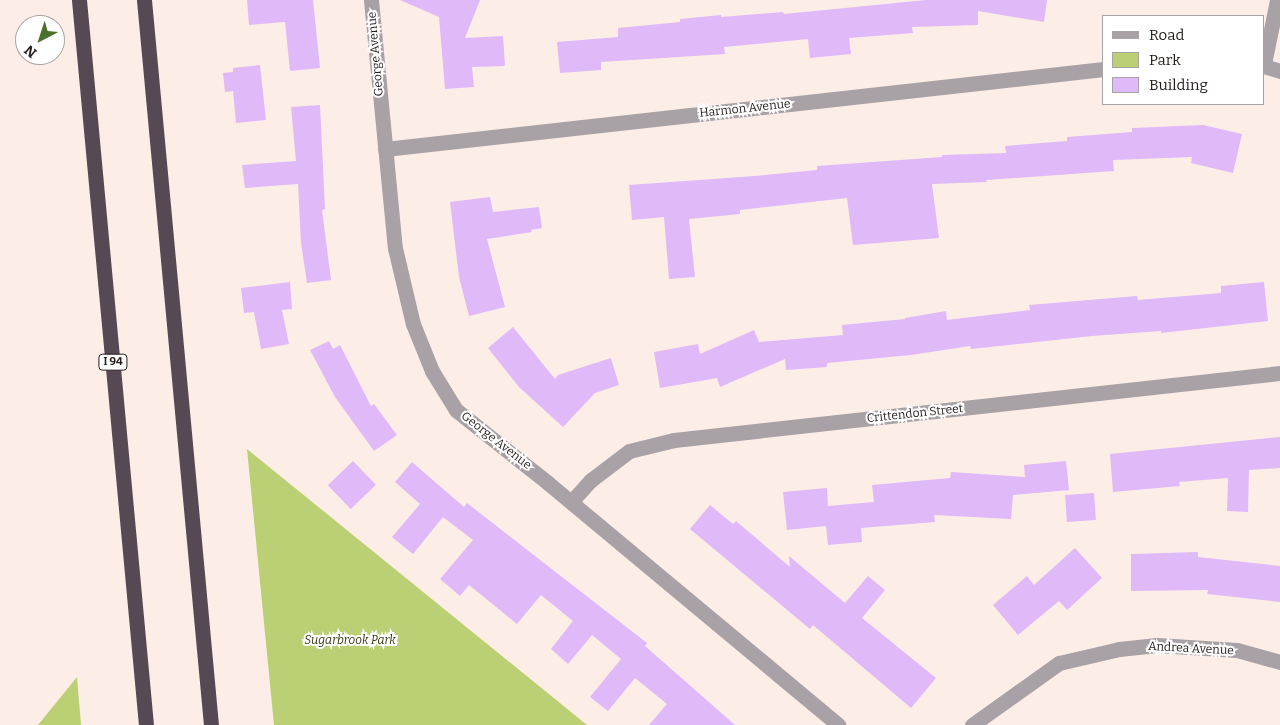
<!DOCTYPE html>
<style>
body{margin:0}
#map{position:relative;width:1280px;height:725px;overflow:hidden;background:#fdede7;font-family:Bitter,serif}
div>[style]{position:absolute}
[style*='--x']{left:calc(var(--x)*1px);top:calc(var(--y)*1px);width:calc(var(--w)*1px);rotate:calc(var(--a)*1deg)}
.green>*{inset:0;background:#bbd074}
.building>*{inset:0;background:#e0b9f8;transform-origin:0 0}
.street>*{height:15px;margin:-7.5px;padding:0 7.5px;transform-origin:7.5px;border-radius:7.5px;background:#a8a1a6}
.highway>*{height:15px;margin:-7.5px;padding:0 7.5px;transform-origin:7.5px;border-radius:7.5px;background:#574953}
span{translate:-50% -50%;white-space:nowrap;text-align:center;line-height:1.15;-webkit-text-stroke:4px #fff;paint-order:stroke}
.shield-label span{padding:1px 4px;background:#fff;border:1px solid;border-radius:4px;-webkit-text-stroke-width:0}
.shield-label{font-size:11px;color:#231c1a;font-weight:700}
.street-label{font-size:12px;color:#231c1a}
.park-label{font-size:12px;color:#333b14;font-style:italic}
.legend{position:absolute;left:1102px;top:15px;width:162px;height:90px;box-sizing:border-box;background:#fff;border:1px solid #a7a4a3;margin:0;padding:6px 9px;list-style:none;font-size:15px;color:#231c1a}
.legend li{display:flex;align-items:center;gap:10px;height:25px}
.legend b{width:25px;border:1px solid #a7a4a3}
.north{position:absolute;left:15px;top:15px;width:50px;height:50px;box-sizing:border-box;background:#fff;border:1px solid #a7a4a3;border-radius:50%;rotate:220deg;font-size:14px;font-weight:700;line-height:20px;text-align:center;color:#231c1a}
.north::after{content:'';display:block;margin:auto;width:18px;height:22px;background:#4a712b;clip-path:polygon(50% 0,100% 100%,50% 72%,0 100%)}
</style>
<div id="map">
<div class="green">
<i style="clip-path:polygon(247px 449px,587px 725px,274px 725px)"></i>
<i style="clip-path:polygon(77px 677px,81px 725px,38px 725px)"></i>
</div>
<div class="building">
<i style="clip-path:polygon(247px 0,313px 0,320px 68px,290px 71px,285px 22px,249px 25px)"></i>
<i style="clip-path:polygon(400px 0,480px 0,465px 38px,503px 36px,505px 66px,472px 67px,474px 87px,445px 89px,439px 17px)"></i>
<i style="clip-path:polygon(926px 0,1047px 0,1044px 22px,978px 11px,978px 25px,912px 27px,913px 33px,849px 38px,851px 54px,810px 58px,808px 39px,724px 47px,725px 54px,601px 62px,601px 70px,560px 73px,557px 42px,618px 37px,618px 28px,680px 22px,680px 19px,721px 15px,721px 17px,783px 12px,784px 14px)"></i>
<i style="clip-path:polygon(260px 65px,266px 120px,236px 123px,233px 91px,225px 92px,223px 73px,233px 72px,233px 68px)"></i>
<i style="clip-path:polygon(320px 105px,325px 209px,322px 210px,331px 280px,307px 283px,301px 243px,298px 184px,245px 188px,242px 165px,296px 161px,291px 107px)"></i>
<i style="clip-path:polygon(1203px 125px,1242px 134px,1233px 173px,1191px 163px,1192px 157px,1113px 160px,1114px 171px,986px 180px,987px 182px,932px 184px,939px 238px,853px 245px,847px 198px,740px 210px,740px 214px,689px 219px,695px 277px,669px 279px,664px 217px,632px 220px,629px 185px,755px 176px,817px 170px,817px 166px,942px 157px,942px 155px,1006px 153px,1005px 146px,1067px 141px,1067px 137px,1132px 132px,1132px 128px)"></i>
<i style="clip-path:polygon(490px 197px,493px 212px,539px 207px,542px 228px,531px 230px,532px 232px,487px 239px,505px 307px,469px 316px,459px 277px,450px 202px)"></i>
<i style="clip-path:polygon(290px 282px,292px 309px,282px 310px,289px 344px,261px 349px,254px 312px,244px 313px,241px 288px)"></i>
<i style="clip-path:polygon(1264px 282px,1268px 321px,1161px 333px,1161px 331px,1092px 336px,971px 349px,970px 346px,911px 355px,827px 363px,827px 367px,786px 370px,785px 359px,720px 387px,717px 378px,660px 388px,654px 352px,698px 344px,700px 354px,754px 330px,759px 342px,843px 335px,842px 325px,905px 319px,905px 318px,946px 311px,947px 320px,1030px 310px,1029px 305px,1137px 296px,1138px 300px,1221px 293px,1221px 286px)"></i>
<i style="clip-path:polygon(513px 327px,555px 379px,558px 375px,611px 358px,619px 385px,595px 393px,563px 427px,519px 387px,488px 348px)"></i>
<i style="clip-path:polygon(329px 341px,333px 349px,340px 345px,371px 406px,374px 404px,397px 435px,374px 451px,335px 397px,310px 350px)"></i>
<i style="clip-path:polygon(1280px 437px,1280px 468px,1249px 470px,1248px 512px,1227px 511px,1228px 478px,1179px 482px,1180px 486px,1113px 492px,1110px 454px)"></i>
<i style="left:353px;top:461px;width:33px;height:35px;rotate:46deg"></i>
<i style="clip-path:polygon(1066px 461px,1069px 490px,1013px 495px,1011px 519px,934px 515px,935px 522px,861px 528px,862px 542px,828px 545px,826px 526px,787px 530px,783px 492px,827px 488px,828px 506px,874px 502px,872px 485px,950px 478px,951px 472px,1025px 477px,1024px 465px)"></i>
<i style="clip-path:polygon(412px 462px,464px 507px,467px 503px,647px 643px,645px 646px,735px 725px,649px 725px,667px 704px,635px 678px,608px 711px,590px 697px,621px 659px,592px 635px,568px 664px,551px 649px,573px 621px,541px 595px,517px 624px,469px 585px,460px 596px,440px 579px,473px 540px,443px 517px,413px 554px,392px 537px,420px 504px,395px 482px)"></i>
<i style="left:1094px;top:493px;width:27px;height:29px;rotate:86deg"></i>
<i style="clip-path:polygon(710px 505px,733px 524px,736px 521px,790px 567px,789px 556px,845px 603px,868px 576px,885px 590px,862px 618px,936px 678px,911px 708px,813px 625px,810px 629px,690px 529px)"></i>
<i style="clip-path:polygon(1075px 548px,1102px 578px,1067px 610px,1059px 601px,1018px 635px,993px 605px,1027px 576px,1034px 585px)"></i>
<i style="clip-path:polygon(1198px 552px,1198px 557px,1280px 566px,1280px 602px,1207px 594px,1208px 590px,1131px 591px,1131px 554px)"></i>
</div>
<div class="street">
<i style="--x:371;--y:0;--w:249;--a:84.5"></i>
<i style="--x:395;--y:248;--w:78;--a:76.7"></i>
<i style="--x:413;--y:324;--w:51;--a:68"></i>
<i style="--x:432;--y:371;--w:46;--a:58.4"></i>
<i style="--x:456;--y:410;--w:117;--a:38.4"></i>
<i style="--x:548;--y:483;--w:378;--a:39.8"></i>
<i style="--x:1264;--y:64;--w:65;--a:-78.5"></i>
<i style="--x:1264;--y:66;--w:17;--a:17"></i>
<i style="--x:385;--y:149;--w:723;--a:-6.35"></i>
<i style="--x:571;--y:502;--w:30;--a:-48"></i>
<i style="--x:591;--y:480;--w:48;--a:-37.3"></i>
<i style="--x:629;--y:451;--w:46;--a:-13.7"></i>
<i style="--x:674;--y:440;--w:610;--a:-6.31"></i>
<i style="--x:972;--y:725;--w:107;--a:-35.5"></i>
<i style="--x:1059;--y:663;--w:62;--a:-13.1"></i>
<i style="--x:1119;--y:649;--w:38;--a:-6"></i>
<i style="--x:1157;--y:645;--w:80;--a:3.6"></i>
<i style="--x:1237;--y:650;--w:45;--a:15.6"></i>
</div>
<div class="highway">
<i style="--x:79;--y:0;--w:728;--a:84.72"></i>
<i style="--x:144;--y:0;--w:728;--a:84.72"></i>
</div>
<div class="shield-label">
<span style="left:113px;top:362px">I 94</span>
</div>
<div class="street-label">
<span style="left:376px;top:54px;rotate:-95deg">George Avenue</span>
<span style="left:745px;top:109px;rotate:-6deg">Harmon Avenue</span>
<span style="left:915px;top:414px;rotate:-6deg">Crittendon Street</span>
<span style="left:496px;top:441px;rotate:38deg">George Avenue</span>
<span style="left:1191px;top:649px;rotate:3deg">Andrea Avenue</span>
</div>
<div class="park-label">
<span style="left:350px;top:641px">Sugarbrook Park</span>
</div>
<ul class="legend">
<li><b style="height:6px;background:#a8a1a6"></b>Road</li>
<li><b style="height:14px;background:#bbd074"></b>Park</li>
<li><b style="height:14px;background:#e0b9f8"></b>Building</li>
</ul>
<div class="north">N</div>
</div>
